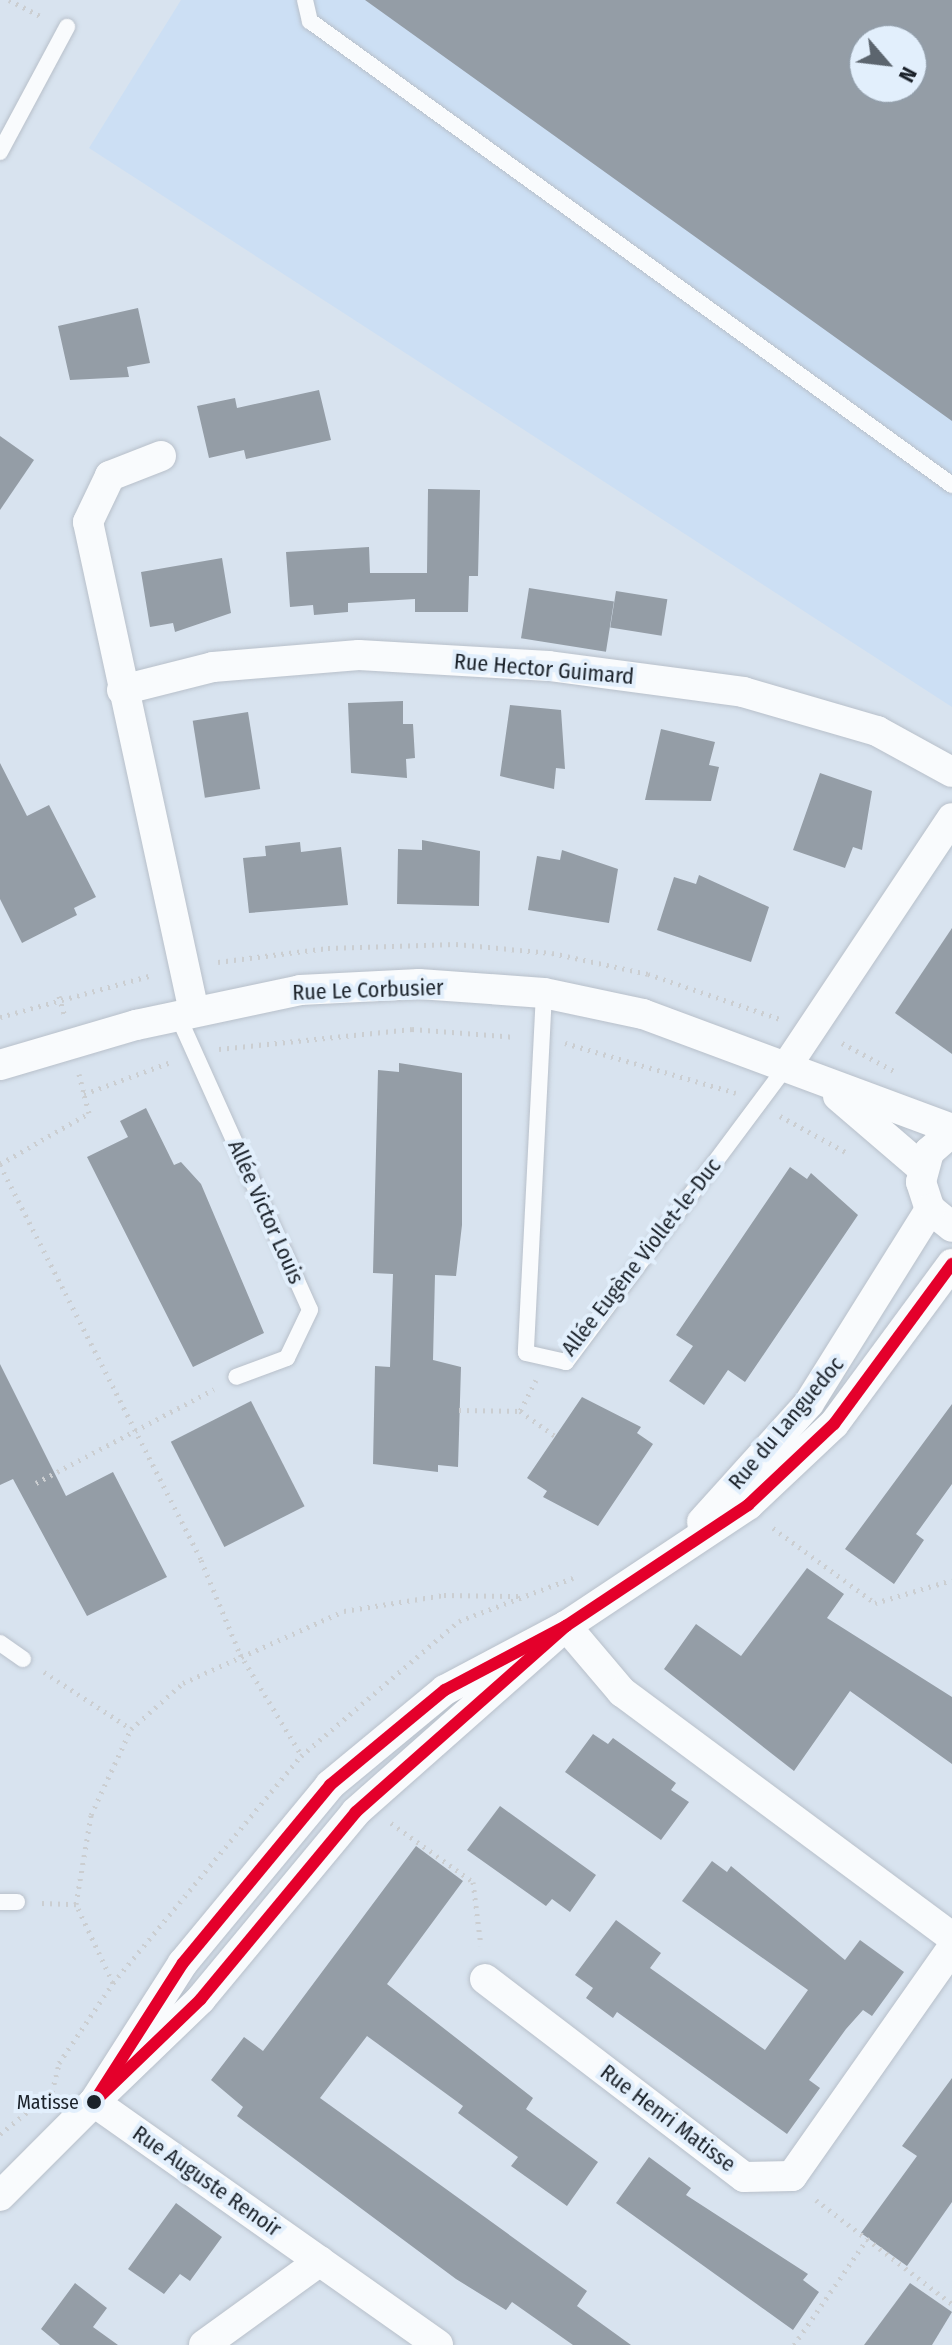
<!DOCTYPE html>
<meta charset="utf-8">
<style>
body{margin:0}
#map{position:relative;width:952px;height:2345px;overflow:hidden;background:#d8e3ef;font-family:"Fira Sans Condensed",sans-serif}
div>[style]{position:absolute}
[style*='--x']{left:calc(var(--x)*1px);top:calc(var(--y)*1px);width:calc(var(--w)*1px);rotate:calc(var(--a)*1deg)}
.built>*{inset:0;background:#ccdff4}
.building>*{inset:0;background:#949da6;transform-origin:0 0}
.path>*{height:5px;margin-top:-2.5px;transform-origin:0;background:repeating-linear-gradient(90deg,#cbced1 0 2px,transparent 0 8px)}
.roads{filter:drop-shadow(0 0 2px #b8c0ca) drop-shadow(0 0 2px #b8c0ca)}
.lane>*{height:16px;margin:-8px;padding:0 8px;transform-origin:8px;border-radius:8px;background:#f9fbfd}
.street>*{height:30px;margin:-15px;padding:0 15px;transform-origin:15px;border-radius:15px;background:#f9fbfd}
.bus-1>*{height:12px;margin:-6px;padding:0 6px;transform-origin:6px;border-radius:6px;background:#e4002b}
.dots>*{width:22px;height:22px;translate:-50% -50%;box-sizing:border-box;border:4px solid #e2effc;border-radius:50%}
span{translate:-50% -50%;white-space:nowrap;text-align:center;line-height:1.15;-webkit-text-stroke:8px #e2effc;paint-order:stroke}
.bus-label{font-size:20px;color:#1a2129}
.right{translate:-100% -50%;text-align:right}
.street-label{font-size:22px;color:#1a2129}
.north{position:absolute;left:848px;top:24px;width:80px;height:80px;box-sizing:border-box;background:#e2effc;border:2px solid #929da8;border-radius:50%;rotate:118deg;font-size:22px;font-weight:700;line-height:32px;text-align:center;color:#1a2129}
.north::after{content:'';display:block;margin:auto;width:28px;height:36px;background:#5c656e;clip-path:polygon(50% 0,100% 100%,50% 72%,0 100%)}
</style>
<div id="map">
<div class="built">
<i style="clip-path:polygon(evenodd,181px 0,952px 0,952px 707px,89px 148px,181px 0,864px 40px,912px 40px,912px 88px,864px 88px,864px 40px)"></i>
</div>
<div class="building">
<i style="clip-path:polygon(evenodd,365px 0,952px 0,952px 421px,365px 0,864px 40px,912px 40px,912px 88px,864px 88px,864px 40px)"></i>
<i style="clip-path:polygon(138px 308px,150px 363px,127px 367px,129px 377px,70px 380px,58px 326px)"></i>
<i style="clip-path:polygon(319px 390px,331px 440px,246px 459px,244px 450px,209px 458px,197px 406px,235px 398px,237px 408px)"></i>
<i style="clip-path:polygon(0 436px,34px 460px,0 510px)"></i>
<i style="clip-path:polygon(428px 489px,480px 490px,478px 576px,469px 576px,468px 612px,415px 612px,415px 599px,348px 603px,348px 612px,314px 615px,313px 605px,290px 607px,286px 552px,369px 547px,370px 573px,427px 573px)"></i>
<i style="clip-path:polygon(222px 558px,231px 613px,175px 632px,173px 623px,150px 627px,141px 572px)"></i>
<i style="left:529px;top:588px;width:86px;height:51px;rotate:9deg"></i>
<i style="left:616px;top:591px;width:52px;height:37px;rotate:9deg"></i>
<i style="clip-path:polygon(403px 701px,403px 724px,413px 724px,415px 758px,406px 759px,407px 778px,351px 773px,348px 703px)"></i>
<i style="clip-path:polygon(510px 705px,561px 710px,565px 769px,556px 768px,554px 789px,500px 776px)"></i>
<i style="left:248px;top:712px;width:78px;height:56px;rotate:81deg"></i>
<i style="clip-path:polygon(661px 729px,715px 742px,709px 765px,719px 767px,711px 801px,645px 800px)"></i>
<i style="clip-path:polygon(0 763px,27px 816px,49px 805px,96px 897px,74px 908px,77px 915px,22px 943px,0 899px)"></i>
<i style="clip-path:polygon(820px 773px,872px 791px,862px 850px,853px 847px,845px 868px,793px 850px)"></i>
<i style="clip-path:polygon(422px 840px,480px 851px,479px 906px,397px 904px,398px 849px,422px 850px)"></i>
<i style="clip-path:polygon(300px 842px,301px 852px,341px 847px,348px 905px,249px 913px,243px 858px,266px 856px,265px 846px)"></i>
<i style="clip-path:polygon(562px 850px,618px 869px,609px 923px,528px 910px,537px 856px,560px 860px)"></i>
<i style="clip-path:polygon(699px 875px,769px 907px,751px 962px,657px 930px,674px 877px,696px 884px)"></i>
<i style="clip-path:polygon(952px 928px,952px 1054px,895px 1013px)"></i>
<i style="clip-path:polygon(399px 1063px,462px 1073px,462px 1225px,456px 1276px,435px 1275px,433px 1360px,461px 1367px,458px 1467px,438px 1465px,438px 1472px,373px 1464px,375px 1366px,390px 1367px,393px 1274px,373px 1273px,378px 1070px,399px 1072px)"></i>
<i style="clip-path:polygon(146px 1108px,174px 1165px,181px 1162px,201px 1184px,264px 1333px,193px 1367px,87px 1157px,128px 1137px,120px 1121px)"></i>
<i style="clip-path:polygon(790px 1167px,807px 1179px,811px 1173px,858px 1215px,745px 1382px,728px 1370px,704px 1405px,669px 1381px,693px 1346px,676px 1335px)"></i>
<i style="clip-path:polygon(0 1364px,66px 1496px,113px 1472px,167px 1577px,87px 1616px,13px 1479px,0 1485px)"></i>
<i style="clip-path:polygon(582px 1397px,641px 1427px,637px 1433px,653px 1444px,598px 1526px,543px 1497px,547px 1491px,527px 1478px)"></i>
<i style="left:251px;top:1401px;width:118px;height:90px;rotate:63deg"></i>
<i style="clip-path:polygon(952px 1404px,952px 1484px,916px 1534px,924px 1540px,894px 1584px,845px 1549px)"></i>
<i style="clip-path:polygon(807px 1568px,844px 1594px,827px 1618px,952px 1697px,952px 1764px,850px 1691px,794px 1771px,664px 1669px,696px 1624px,741px 1656px)"></i>
<i style="clip-path:polygon(593px 1734px,608px 1744px,613px 1738px,676px 1783px,671px 1790px,689px 1802px,661px 1840px,565px 1772px)"></i>
<i style="clip-path:polygon(500px 1806px,596px 1875px,570px 1912px,552px 1899px,546px 1906px,467px 1850px)"></i>
<i style="clip-path:polygon(416px 1846px,463px 1881px,387px 1984px,533px 2098px,526px 2109px,598px 2162px,567px 2206px,511px 2166px,518px 2157px,458px 2113px,463px 2106px,367px 2036px,320px 2098px,587px 2291px,577px 2306px,631px 2345px,573px 2345px,512px 2302px,506px 2310px,456px 2279px,237px 2116px,243px 2107px,211px 2080px,244px 2037px,263px 2051px)"></i>
<i style="clip-path:polygon(712px 1861px,727px 1872px,731px 1866px,845px 1960px,860px 1940px,904px 1972px,872px 2016px,863px 2010px,846px 2029px,809px 2080px,820px 2088px,787px 2134px,617px 2012px,613px 2018px,586px 1998px,593px 1988px,575px 1975px,616px 1920px,661px 1953px,650px 1968px,765px 2050px,808px 1990px,682px 1901px)"></i>
<i style="clip-path:polygon(952px 2078px,952px 2202px,907px 2266px,861px 2233px,917px 2156px,902px 2146px)"></i>
<i style="clip-path:polygon(649px 2157px,691px 2188px,686px 2195px,808px 2274px,803px 2280px,819px 2292px,793px 2330px,616px 2203px)"></i>
<i style="clip-path:polygon(176px 2203px,222px 2237px,190px 2281px,180px 2274px,164px 2294px,128px 2269px)"></i>
<i style="clip-path:polygon(75px 2283px,107px 2308px,93px 2327px,118px 2345px,60px 2345px,41px 2329px)"></i>
<i style="clip-path:polygon(910px 2283px,952px 2312px,932px 2345px,864px 2345px)"></i>
</div>
<div class="path">
<i style="--x:9;--y:0;--w:39;--a:27"></i>
<i style="--x:218;--y:962;--w:111;--a:-7.3"></i>
<i style="--x:328;--y:948;--w:128;--a:-1.8"></i>
<i style="--x:456;--y:944;--w:96;--a:5.4"></i>
<i style="--x:552;--y:953;--w:98;--a:12.3"></i>
<i style="--x:648;--y:974;--w:139;--a:18.8"></i>
<i style="--x:59;--y:996;--w:19;--a:74"></i>
<i style="--x:0;--y:1017;--w:159;--a:-15.4"></i>
<i style="--x:565;--y:1043;--w:178;--a:16.3"></i>
<i style="--x:842;--y:1043;--w:59;--a:28.3"></i>
<i style="--x:219;--y:1049;--w:194;--a:-5.9"></i>
<i style="--x:412;--y:1029;--w:104;--a:4.4"></i>
<i style="--x:79;--y:1074;--w:21;--a:76"></i>
<i style="--x:780;--y:1116;--w:79;--a:28.8"></i>
<i style="--x:0;--y:1164;--w:103;--a:-29.8"></i>
<i style="--x:89;--y:1113;--w:20;--a:-105"></i>
<i style="--x:84;--y:1094;--w:93;--a:-20.2"></i>
<i style="--x:0;--y:1165;--w:443;--a:63"></i>
<i style="--x:201;--y:1560;--w:102;--a:67.5"></i>
<i style="--x:240;--y:1654;--w:119;--a:58.7"></i>
<i style="--x:536;--y:1380;--w:35;--a:117"></i>
<i style="--x:520;--y:1411;--w:43;--a:35.5"></i>
<i style="--x:459;--y:1410;--w:61;--a:0.9"></i>
<i style="--x:36;--y:1483;--w:201;--a:-27.8"></i>
<i style="--x:773;--y:1528;--w:127;--a:36.3"></i>
<i style="--x:875;--y:1603;--w:80;--a:-16.6"></i>
<i style="--x:44;--y:1672;--w:104;--a:33.2"></i>
<i style="--x:391;--y:1823;--w:101;--a:35.7"></i>
<i style="--x:473;--y:1882;--w:64;--a:82.9"></i>
<i style="--x:42;--y:1903;--w:34;--a:2"></i>
<i style="--x:113;--y:1983;--w:87;--a:-115.1"></i>
<i style="--x:76;--y:1904;--w:90;--a:-80.4"></i>
<i style="--x:91;--y:1815;--w:95;--a:-65.1"></i>
<i style="--x:131;--y:1729;--w:69;--a:-41.5"></i>
<i style="--x:183;--y:1683;--w:176;--a:-24.1"></i>
<i style="--x:344;--y:1611;--w:101;--a:-9.1"></i>
<i style="--x:444;--y:1595;--w:76;--a:0.8"></i>
<i style="--x:0;--y:2134;--w:67;--a:-38.9"></i>
<i style="--x:52;--y:2092;--w:30;--a:-76"></i>
<i style="--x:59;--y:2063;--w:97;--a:-56"></i>
<i style="--x:113;--y:1983;--w:295;--a:-50.4"></i>
<i style="--x:301;--y:1756;--w:208;--a:-40.5"></i>
<i style="--x:459;--y:1621;--w:122;--a:-20.7"></i>
<i style="--x:816;--y:2200;--w:171;--a:37.4"></i>
<i style="--x:794;--y:2345;--w:129;--a:-55.4"></i>
</div>
<div class="roads">
<div class="lane">
<i style="--x:305;--y:0;--w:22;--a:77"></i>
<i style="--x:310;--y:21;--w:792;--a:35.86"></i>
<i style="--x:0;--y:152;--w:142;--a:-61.8"></i>
<i style="--x:544;--y:993;--w:360;--a:92.9"></i>
<i style="--x:526;--y:1353;--w:41;--a:12.7"></i>
<i style="--x:566;--y:1362;--w:368;--a:-53.3"></i>
<i style="--x:178;--y:1016;--w:322;--a:65.8"></i>
<i style="--x:310;--y:1310;--w:53;--a:115.6"></i>
<i style="--x:287;--y:1358;--w:54;--a:159.6"></i>
<i style="--x:0;--y:1643;--w:28;--a:35"></i>
<i style="--x:0;--y:1902;--w:17;--a:0"></i>
</div>
<div class="street">
<i style="--x:161;--y:456;--w:55;--a:158.6"></i>
<i style="--x:110;--y:476;--w:51;--a:115.6"></i>
<i style="--x:88;--y:522;--w:501;--a:77.79"></i>
<i style="--x:122;--y:690;--w:94;--a:-14.2"></i>
<i style="--x:213;--y:667;--w:146;--a:-4.7"></i>
<i style="--x:359;--y:655;--w:190;--a:3.3"></i>
<i style="--x:549;--y:666;--w:196;--a:7.6"></i>
<i style="--x:743;--y:692;--w:140;--a:16.2"></i>
<i style="--x:877;--y:731;--w:85;--a:28.7"></i>
<i style="--x:0;--y:1065;--w:142;--a:-16.4"></i>
<i style="--x:136;--y:1025;--w:168;--a:-12"></i>
<i style="--x:300;--y:990;--w:119;--a:-2.9"></i>
<i style="--x:419;--y:984;--w:125;--a:4.1"></i>
<i style="--x:544;--y:993;--w:101;--a:12"></i>
<i style="--x:643;--y:1014;--w:330;--a:20.4"></i>
<i style="--x:786;--y:1067;--w:299;--a:-56.3"></i>
<i style="--x:838;--y:1096;--w:111;--a:40.6"></i>
<i style="--x:952;--y:1132;--w:30;--a:139"></i>
<i style="--x:929;--y:1152;--w:31;--a:105"></i>
<i style="--x:921;--y:1182;--w:28;--a:72"></i>
<i style="--x:930;--y:1209;--w:28;--a:39"></i>
<i style="--x:702;--y:1522;--w:160;--a:-48"></i>
<i style="--x:809;--y:1403;--w:229;--a:-58"></i>
<i style="--x:566;--y:1626;--w:281;--a:138.5"></i>
<i style="--x:356;--y:1812;--w:243;--a:129.7"></i>
<i style="--x:201;--y:1999;--w:149;--a:136.1"></i>
<i style="--x:94;--y:2102;--w:165;--a:-57.4"></i>
<i style="--x:183;--y:1963;--w:231;--a:-50.4"></i>
<i style="--x:330;--y:1785;--w:149;--a:-39.6"></i>
<i style="--x:445;--y:1690;--w:137;--a:-27.9"></i>
<i style="--x:566;--y:1626;--w:219;--a:-33.6"></i>
<i style="--x:748;--y:1505;--w:118;--a:-43.3"></i>
<i style="--x:834;--y:1424;--w:199;--a:-53.6"></i>
<i style="--x:566;--y:1626;--w:87;--a:49.7"></i>
<i style="--x:622;--y:1692;--w:411;--a:36.6"></i>
<i style="--x:485;--y:1979;--w:326;--a:37.4"></i>
<i style="--x:744;--y:2177;--w:48;--a:-1.2"></i>
<i style="--x:792;--y:2176;--w:279;--a:-54.9"></i>
<i style="--x:0;--y:2196;--w:133;--a:-45"></i>
<i style="--x:94;--y:2102;--w:421;--a:35.2"></i>
<i style="--x:204;--y:2345;--w:143;--a:-35.9"></i>
</div>
</div>
<div class="bus-1">
<i style="--x:566;--y:1626;--w:281;--a:138.5"></i>
<i style="--x:356;--y:1812;--w:243;--a:129.7"></i>
<i style="--x:201;--y:1999;--w:149;--a:136.1"></i>
<i style="--x:94;--y:2102;--w:165;--a:-57.4"></i>
<i style="--x:183;--y:1963;--w:231;--a:-50.4"></i>
<i style="--x:330;--y:1785;--w:149;--a:-39.6"></i>
<i style="--x:445;--y:1690;--w:137;--a:-27.9"></i>
<i style="--x:566;--y:1626;--w:219;--a:-33.6"></i>
<i style="--x:748;--y:1505;--w:118;--a:-43.3"></i>
<i style="--x:834;--y:1424;--w:199;--a:-53.6"></i>
</div>
<div class="dots">
<i style="left:94px;top:2102px;background:#1a2129"></i>
</div>
<div class="bus-label">
<span class="right" style="left:79px;top:2102px">Matisse</span>
</div>
<div class="street-label">
<span style="left:544px;top:669px;rotate:5deg">Rue Hector Guimard</span>
<span style="left:368px;top:990px;rotate:-2deg">Rue Le Corbusier</span>
<span style="left:266px;top:1212px;rotate:66deg">Allée Victor Louis</span>
<span style="left:641px;top:1257px;rotate:-52deg">Allée Eugène Viollet-le-Duc</span>
<span style="left:786px;top:1423px;rotate:-50deg">Rue du Languedoc</span>
<span style="left:668px;top:2118px;rotate:37deg">Rue Henri Matisse</span>
<span style="left:207px;top:2181px;rotate:35deg">Rue Auguste Renoir</span>
</div>
<div class="north">N</div>
</div>
